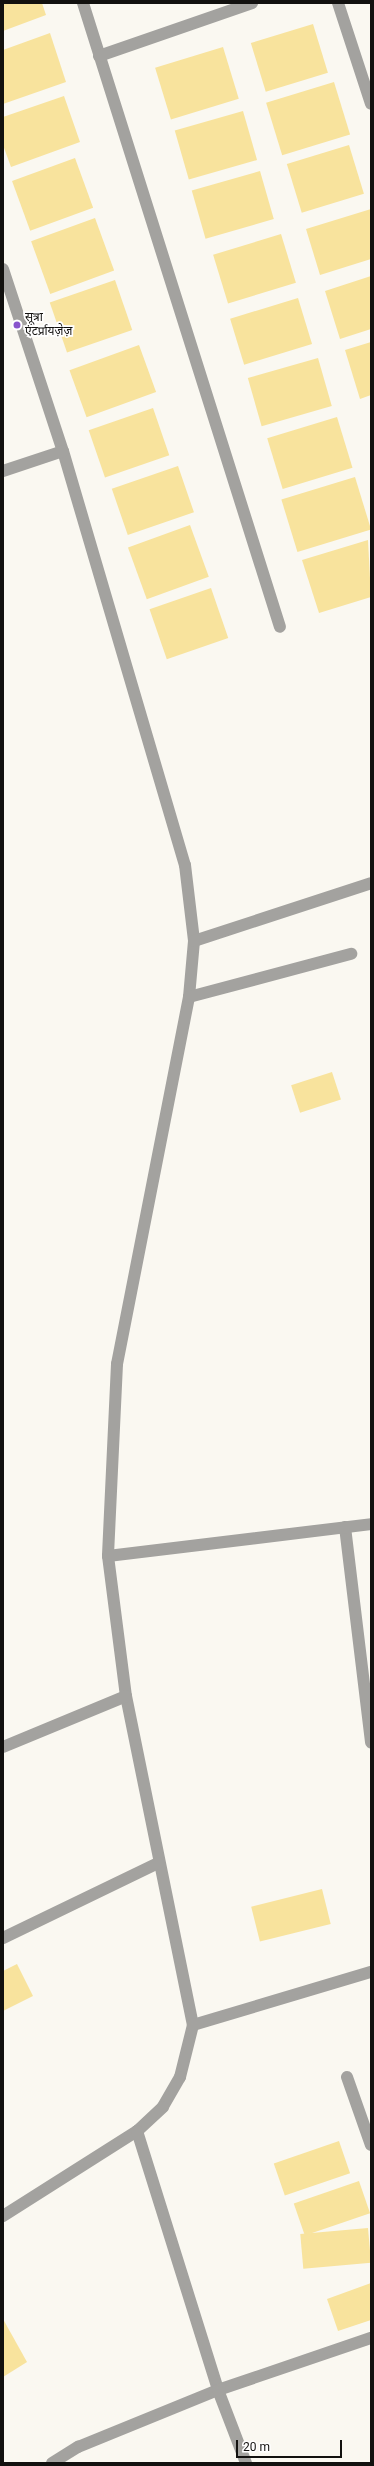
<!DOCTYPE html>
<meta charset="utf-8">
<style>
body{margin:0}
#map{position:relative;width:374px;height:2466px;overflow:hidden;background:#faf8f1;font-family:Roboto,"Noto Sans Devanagari",sans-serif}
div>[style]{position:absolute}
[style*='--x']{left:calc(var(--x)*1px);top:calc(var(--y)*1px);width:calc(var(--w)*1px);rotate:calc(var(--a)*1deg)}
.building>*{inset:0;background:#f8e39d;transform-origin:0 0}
.minor>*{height:12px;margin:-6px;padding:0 6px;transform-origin:6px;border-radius:6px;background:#a3a29f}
.dots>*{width:11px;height:11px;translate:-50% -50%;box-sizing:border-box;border:2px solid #fff;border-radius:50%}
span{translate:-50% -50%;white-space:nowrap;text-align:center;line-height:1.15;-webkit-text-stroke:3.5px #fff;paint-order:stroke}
.poi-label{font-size:12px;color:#12110f}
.left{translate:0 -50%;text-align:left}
.frame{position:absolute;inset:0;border:4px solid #12110f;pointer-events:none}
.scale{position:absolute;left:236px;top:2440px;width:106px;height:18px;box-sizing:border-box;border:2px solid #12110f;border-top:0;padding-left:5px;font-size:12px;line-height:14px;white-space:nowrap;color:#12110f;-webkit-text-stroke:3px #fff;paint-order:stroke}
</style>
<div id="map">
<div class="building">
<i style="clip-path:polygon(3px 3px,42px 3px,46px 15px,3px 31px)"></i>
<i style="left:313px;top:24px;width:51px;height:65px;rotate:73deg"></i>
<i style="clip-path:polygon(50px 33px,66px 82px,3px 104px,3px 50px)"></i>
<i style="left:223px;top:47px;width:54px;height:71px;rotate:73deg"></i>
<i style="left:334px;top:82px;width:55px;height:71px;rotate:73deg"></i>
<i style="clip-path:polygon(64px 96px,80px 142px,11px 167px,3px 145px,3px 117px)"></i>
<i style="left:243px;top:111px;width:51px;height:71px;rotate:74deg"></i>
<i style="left:349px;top:145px;width:51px;height:65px;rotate:73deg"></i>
<i style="left:75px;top:158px;width:53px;height:67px;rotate:70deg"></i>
<i style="left:260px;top:171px;width:50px;height:71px;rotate:74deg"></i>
<i style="clip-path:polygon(371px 209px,371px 259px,320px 275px,306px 229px)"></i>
<i style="left:95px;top:218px;width:56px;height:68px;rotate:70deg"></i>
<i style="left:281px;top:234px;width:51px;height:71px;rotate:73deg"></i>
<i style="clip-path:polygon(371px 276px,371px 329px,340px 339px,325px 291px)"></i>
<i style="left:115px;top:280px;width:53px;height:69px;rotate:71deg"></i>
<i style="left:298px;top:298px;width:48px;height:71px;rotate:73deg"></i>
<i style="clip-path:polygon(371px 342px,371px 395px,360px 399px,345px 350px)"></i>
<i style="left:139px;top:345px;width:50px;height:74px;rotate:70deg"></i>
<i style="left:318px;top:358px;width:50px;height:73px;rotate:74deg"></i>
<i style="left:153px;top:408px;width:50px;height:68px;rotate:71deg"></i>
<i style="left:337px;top:417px;width:53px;height:73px;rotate:73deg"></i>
<i style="left:178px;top:466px;width:49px;height:70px;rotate:71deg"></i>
<i style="left:355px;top:477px;width:55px;height:77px;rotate:73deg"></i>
<i style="left:190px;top:525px;width:55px;height:66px;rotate:70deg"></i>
<i style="clip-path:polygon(368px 540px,371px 597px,319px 613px,302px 560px)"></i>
<i style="left:211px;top:588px;width:53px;height:65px;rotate:71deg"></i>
<i style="left:332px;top:1072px;width:29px;height:43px;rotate:72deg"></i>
<i style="left:322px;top:1889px;width:36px;height:73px;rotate:76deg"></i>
<i style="clip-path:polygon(17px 1964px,33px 1996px,3px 2011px,3px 1971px)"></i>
<i style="left:339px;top:2141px;width:34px;height:69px;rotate:71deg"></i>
<i style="left:359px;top:2181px;width:34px;height:69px;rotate:71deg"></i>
<i style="left:368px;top:2228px;width:35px;height:68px;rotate:85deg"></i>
<i style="clip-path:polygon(371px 2283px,371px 2320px,338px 2331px,327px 2299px)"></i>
<i style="clip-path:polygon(3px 2319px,27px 2362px,3px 2377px)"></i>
</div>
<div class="minor">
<i style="--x:83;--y:3;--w:654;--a:72.48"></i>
<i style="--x:338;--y:3;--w:106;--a:71.9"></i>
<i style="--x:99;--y:56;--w:162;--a:-19.1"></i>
<i style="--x:3;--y:269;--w:192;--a:71.8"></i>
<i style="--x:63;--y:451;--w:432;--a:73.6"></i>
<i style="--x:185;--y:865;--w:77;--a:83.2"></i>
<i style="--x:194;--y:941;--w:56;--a:95.1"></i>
<i style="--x:189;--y:997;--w:374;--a:101.1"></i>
<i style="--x:117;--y:1364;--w:192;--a:92.7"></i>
<i style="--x:108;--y:1556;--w:141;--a:82.7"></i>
<i style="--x:126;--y:1696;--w:336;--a:78.5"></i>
<i style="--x:193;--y:2025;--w:54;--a:104"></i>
<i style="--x:180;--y:2077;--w:34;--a:120"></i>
<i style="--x:163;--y:2107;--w:35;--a:137"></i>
<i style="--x:137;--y:2131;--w:159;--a:147.6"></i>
<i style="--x:3;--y:471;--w:63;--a:-18.4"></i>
<i style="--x:194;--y:941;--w:186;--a:-18.1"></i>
<i style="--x:189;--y:997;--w:168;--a:-14.9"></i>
<i style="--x:345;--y:1527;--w:217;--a:83.1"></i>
<i style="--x:108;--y:1556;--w:265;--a:-6.9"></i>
<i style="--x:3;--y:1747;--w:133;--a:-22.5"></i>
<i style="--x:3;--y:1938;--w:172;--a:-25.8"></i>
<i style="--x:193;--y:2025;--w:186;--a:-16.6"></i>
<i style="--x:347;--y:2077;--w:72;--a:70.6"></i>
<i style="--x:137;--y:2131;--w:271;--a:72.6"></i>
<i style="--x:218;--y:2390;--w:78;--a:69"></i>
<i style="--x:52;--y:2463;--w:31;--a:-32"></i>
<i style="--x:78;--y:2447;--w:151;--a:-22.2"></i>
<i style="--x:218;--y:2390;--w:162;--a:-18.8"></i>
</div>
<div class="dots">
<i style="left:17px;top:325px;background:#8954cc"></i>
</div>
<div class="poi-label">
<span class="left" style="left:25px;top:325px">सूत्रा<br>एंटर्प्रायज़ेज़</span>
</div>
<div class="frame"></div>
<div class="scale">20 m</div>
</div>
